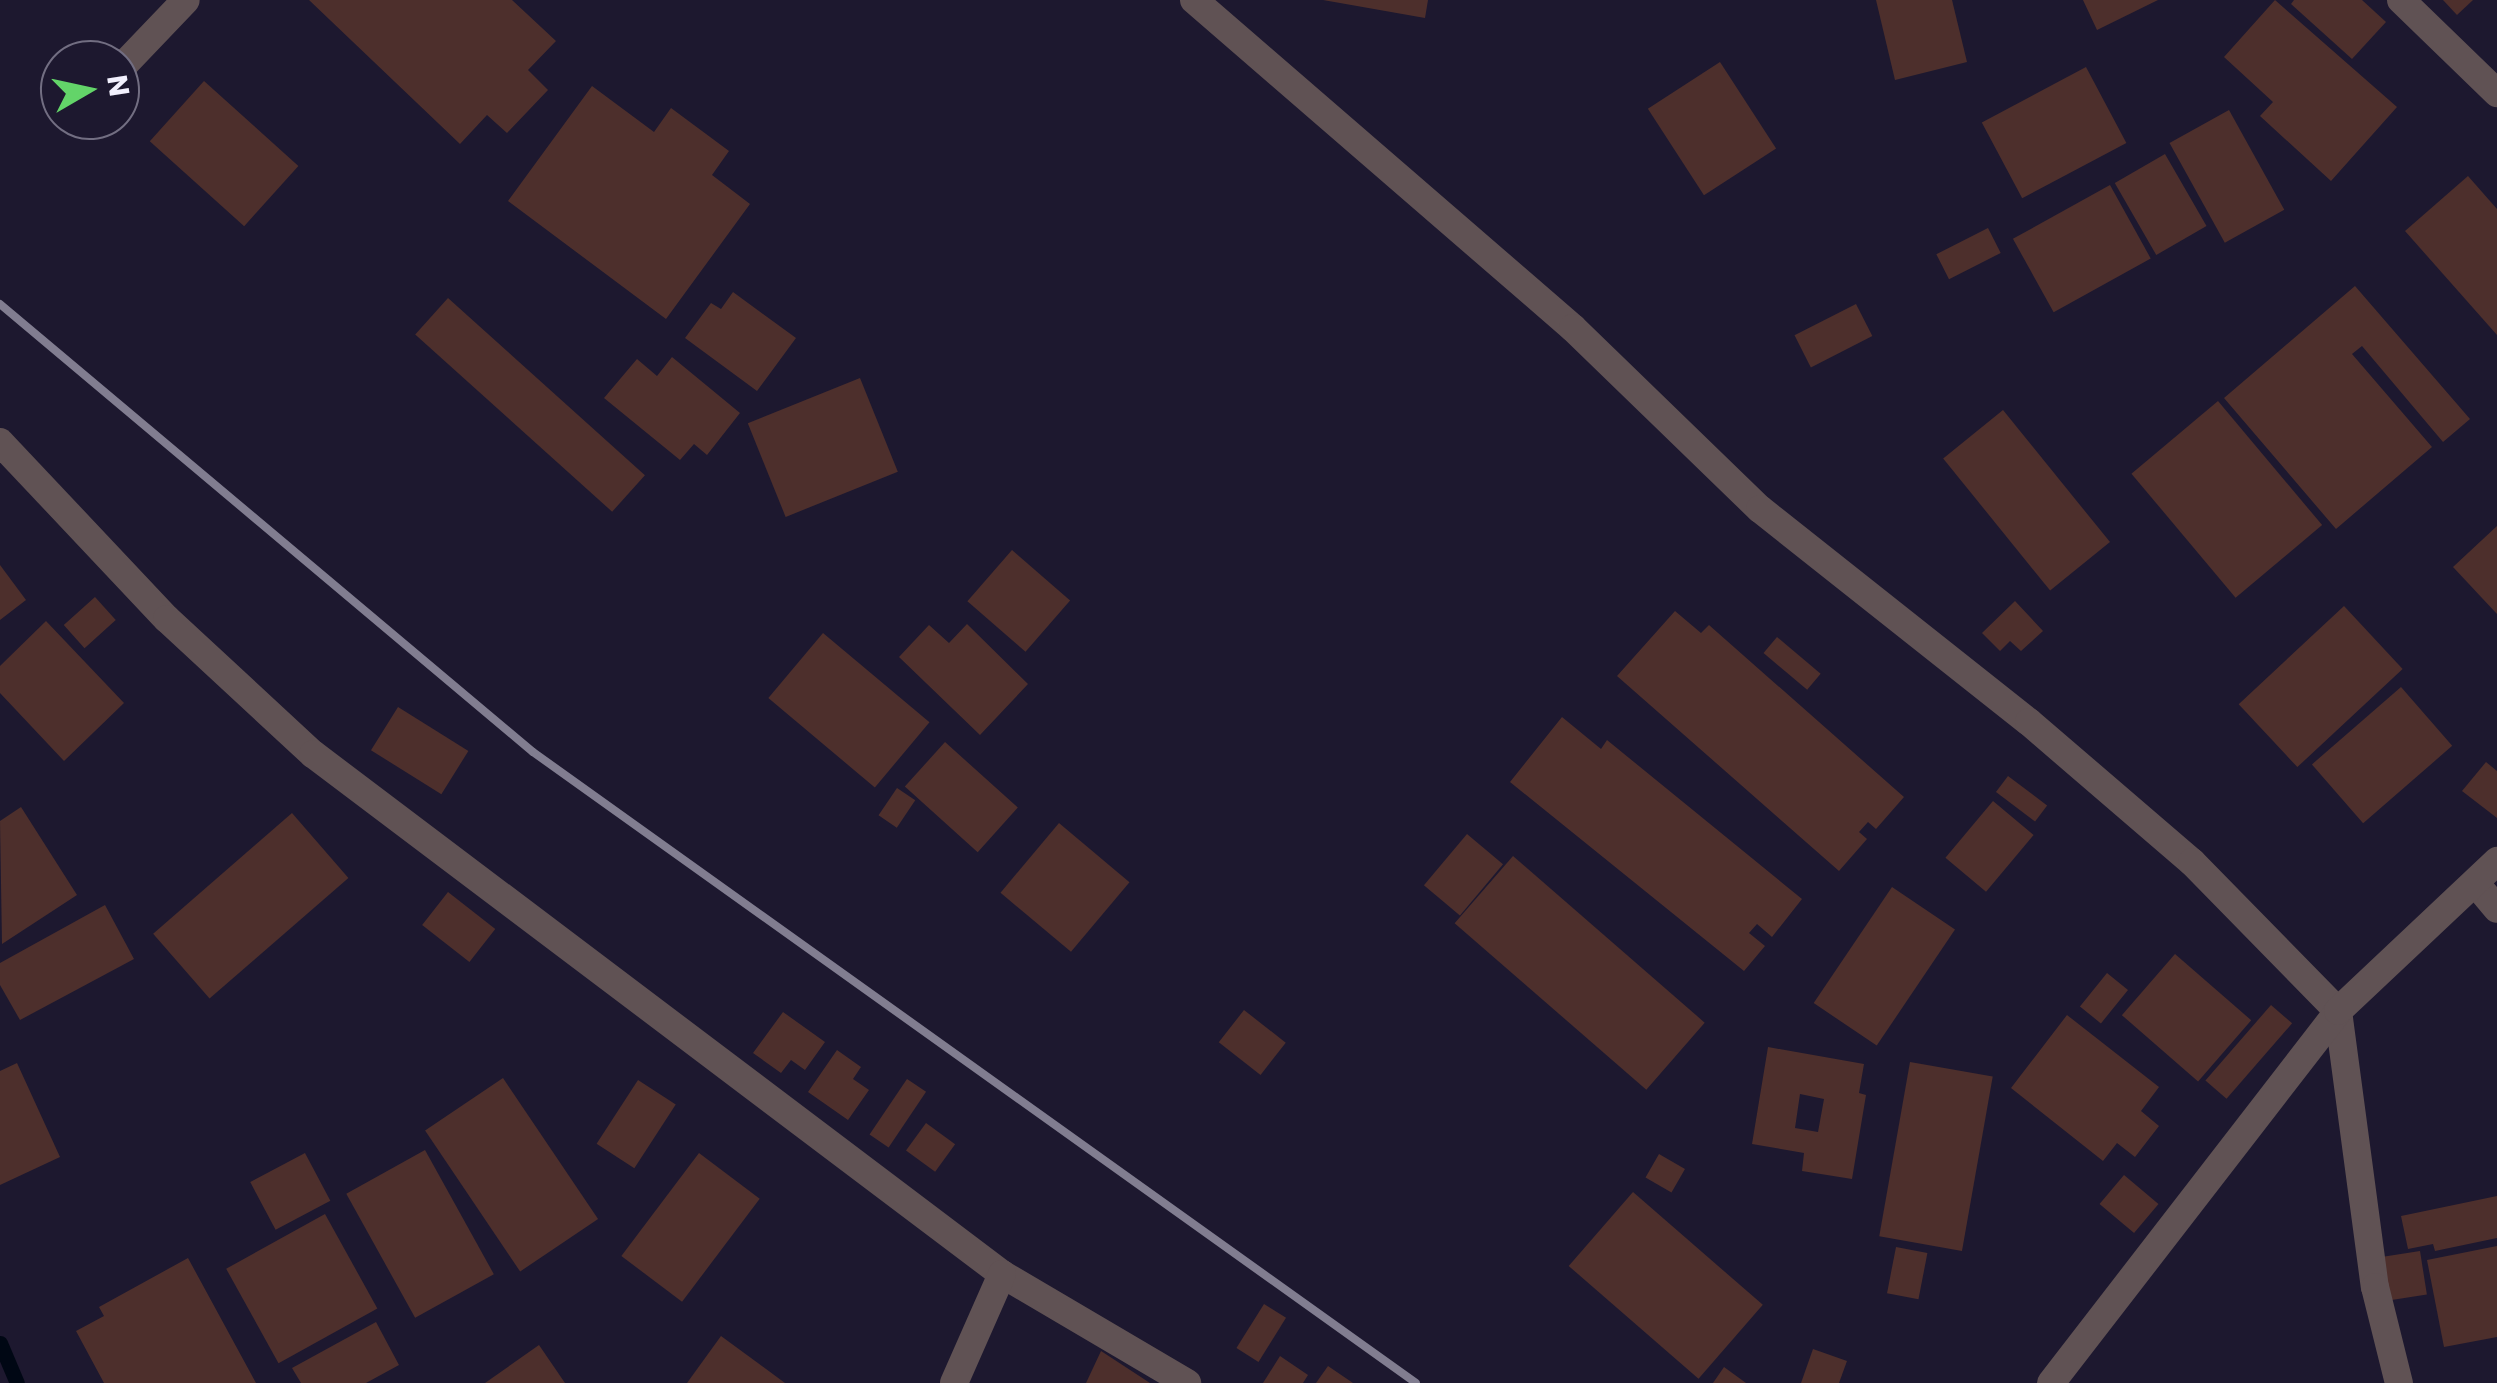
<!DOCTYPE html>
<style>
body{margin:0}
#map{position:relative;width:2497px;height:1383px;overflow:hidden;background:#1d182f;font-family:Poppins,sans-serif}
div>[style]{position:absolute}
[style*='--x']{left:calc(var(--x)*1px);top:calc(var(--y)*1px);width:calc(var(--w)*1px);rotate:calc(var(--a)*1deg)}
.stream>*{height:15px;margin:-7.5px;padding:0 7.5px;transform-origin:7.5px;border-radius:7.5px;background:#000714}
.building>*{inset:0;background:#4d2f2c;transform-origin:0 0}
.minor>*{height:28px;margin:-14px;padding:0 14px;transform-origin:14px;border-radius:14px;background:#605254}
.rail>*{height:8px;margin:-4px;padding:0 4px;transform-origin:4px;border-radius:4px;background:#817d90}
span{translate:-50% -50%;white-space:nowrap;text-align:center;line-height:1.15;-webkit-text-stroke:8px #1d182f;paint-order:stroke}
.north{position:absolute;left:40px;top:40px;width:100px;height:100px;box-sizing:border-box;background:#1d182f;border:2px solid #726e82;border-radius:50%;rotate:81deg;font-size:28px;font-weight:700;line-height:40px;text-align:center;color:#f2f0fe}
.north::after{content:'';display:block;margin:auto;width:35px;height:45px;background:#63d469;clip-path:polygon(50% 0,100% 100%,50% 72%,0 100%)}
</style>
<div id="map">
<div class="stream">
<i style="--x:0;--y:1343;--w:43;--a:67"></i>
</div>
<div class="building">
<i style="clip-path:polygon(309px 0,512px 0,556px 41px,528px 70px,548px 90px,507px 133px,487px 115px,460px 144px)"></i>
<i style="clip-path:polygon(1323px 0,1428px 0,1425px 18px)"></i>
<i style="clip-path:polygon(1876px 0,1952px 0,1967px 62px,1895px 80px)"></i>
<i style="clip-path:polygon(2083px 0,2158px 0,2097px 30px)"></i>
<i style="clip-path:polygon(2275px 0,2397px 107px,2331px 181px,2260px 116px,2273px 102px,2224px 57px)"></i>
<i style="clip-path:polygon(2294px 0,2362px 0,2386px 22px,2352px 59px,2291px 4px)"></i>
<i style="clip-path:polygon(2443px 0,2473px 0,2457px 15px)"></i>
<i style="left:1720px;top:62px;width:103px;height:86px;rotate:57deg"></i>
<i style="left:2086px;top:67px;width:86px;height:118px;rotate:62deg"></i>
<i style="left:204px;top:81px;width:127px;height:81px;rotate:42deg"></i>
<i style="clip-path:polygon(592px 86px,654px 132px,671px 108px,729px 151px,712px 175px,750px 204px,666px 319px,508px 201px)"></i>
<i style="left:2229px;top:110px;width:114px;height:68px;rotate:61deg"></i>
<i style="left:2165px;top:154px;width:83px;height:58px;rotate:60deg"></i>
<i style="clip-path:polygon(2468px 176px,2497px 209px,2497px 335px,2405px 231px)"></i>
<i style="left:2110px;top:185px;width:84px;height:111px;rotate:61deg"></i>
<i style="left:1988px;top:228px;width:28px;height:58px;rotate:63deg"></i>
<i style="clip-path:polygon(2355px 286px,2470px 419px,2443px 442px,2362px 346px,2352px 354px,2432px 447px,2336px 529px,2224px 398px)"></i>
<i style="clip-path:polygon(733px 292px,796px 338px,757px 391px,685px 338px,711px 303px,721px 309px)"></i>
<i style="left:448px;top:298px;width:265px;height:49px;rotate:42deg"></i>
<i style="left:1856px;top:304px;width:36px;height:69px;rotate:63deg"></i>
<i style="clip-path:polygon(672px 357px,740px 413px,707px 455px,694px 444px,680px 460px,604px 398px,637px 359px,657px 376px)"></i>
<i style="left:860px;top:378px;width:101px;height:121px;rotate:68deg"></i>
<i style="left:2218px;top:401px;width:162px;height:113px;rotate:50deg"></i>
<i style="left:2003px;top:410px;width:170px;height:77px;rotate:51deg"></i>
<i style="clip-path:polygon(2497px 526px,2497px 614px,2453px 567px)"></i>
<i style="left:1012px;top:550px;width:77px;height:68px;rotate:41deg"></i>
<i style="clip-path:polygon(0 565px,26px 600px,0 620px)"></i>
<i style="left:95px;top:597px;width:31px;height:42px;rotate:48deg"></i>
<i style="clip-path:polygon(2015px 601px,2043px 631px,2021px 651px,2010px 641px,2000px 651px,1982px 633px)"></i>
<i style="left:2344px;top:606px;width:86px;height:144px;rotate:47deg"></i>
<i style="clip-path:polygon(1675px 611px,1701px 633px,1709px 625px,1904px 797px,1876px 829px,1868px 822px,1859px 832px,1867px 839px,1839px 871px,1617px 676px)"></i>
<i style="clip-path:polygon(46px 621px,124px 703px,64px 761px,0 693px,0 666px)"></i>
<i style="clip-path:polygon(967px 624px,1028px 684px,980px 735px,899px 657px,929px 625px,949px 643px)"></i>
<i style="left:823px;top:633px;width:139px;height:85px;rotate:40deg"></i>
<i style="left:1777px;top:637px;width:57px;height:21px;rotate:40deg"></i>
<i style="left:2401px;top:687px;width:78px;height:118px;rotate:49deg"></i>
<i style="left:398px;top:707px;width:83px;height:51px;rotate:32deg"></i>
<i style="clip-path:polygon(1562px 717px,1601px 749px,1607px 740px,1802px 899px,1772px 937px,1757px 924px,1749px 933px,1765px 946px,1744px 971px,1510px 782px)"></i>
<i style="left:945px;top:742px;width:98px;height:60px;rotate:42deg"></i>
<i style="clip-path:polygon(2486px 762px,2497px 771px,2497px 818px,2462px 791px)"></i>
<i style="left:2008px;top:776px;width:49px;height:20px;rotate:37deg"></i>
<i style="left:897px;top:788px;width:22px;height:33px;rotate:34deg"></i>
<i style="left:1993px;top:801px;width:53px;height:74px;rotate:40deg"></i>
<i style="clip-path:polygon(21px 807px,77px 895px,2px 944px,0 821px)"></i>
<i style="left:292px;top:813px;width:86px;height:184px;rotate:49deg"></i>
<i style="left:1059px;top:823px;width:92px;height:91px;rotate:40deg"></i>
<i style="left:1467px;top:834px;width:47px;height:67px;rotate:40deg"></i>
<i style="left:1513px;top:856px;width:254px;height:89px;rotate:41deg"></i>
<i style="left:1892px;top:887px;width:76px;height:140px;rotate:34deg"></i>
<i style="left:448px;top:892px;width:60px;height:42px;rotate:38deg"></i>
<i style="clip-path:polygon(105px 905px,134px 959px,20px 1020px,0 985px,0 963px)"></i>
<i style="left:2175px;top:954px;width:101px;height:81px;rotate:41deg"></i>
<i style="left:2107px;top:973px;width:27px;height:43px;rotate:39deg"></i>
<i style="left:2271px;top:1005px;width:28px;height:100px;rotate:41deg"></i>
<i style="left:1244px;top:1010px;width:53px;height:41px;rotate:38deg"></i>
<i style="clip-path:polygon(783px 1012px,825px 1042px,805px 1070px,791px 1060px,781px 1073px,753px 1053px)"></i>
<i style="clip-path:polygon(2067px 1015px,2159px 1087px,2141px 1111px,2159px 1126px,2135px 1157px,2117px 1143px,2103px 1161px,2011px 1088px)"></i>
<i style="clip-path:polygon(evenodd,1768px 1047px,1864px 1064px,1859px 1093px,1866px 1095px,1852px 1179px,1802px 1171px,1804px 1153px,1752px 1144px,1768px 1047px,1800px 1094px,1824px 1099px,1818px 1132px,1795px 1128px,1800px 1094px)"></i>
<i style="clip-path:polygon(837px 1050px,861px 1067px,853px 1079px,869px 1090px,848px 1120px,808px 1092px)"></i>
<i style="left:1910px;top:1062px;width:84px;height:177px;rotate:10deg"></i>
<i style="clip-path:polygon(17px 1063px,60px 1157px,0 1185px,0 1071px)"></i>
<i style="left:503px;top:1078px;width:170px;height:94px;rotate:56deg"></i>
<i style="left:907px;top:1079px;width:23px;height:67px;rotate:34deg"></i>
<i style="left:638px;top:1080px;width:45px;height:76px;rotate:33deg"></i>
<i style="left:926px;top:1123px;width:36px;height:34px;rotate:36deg"></i>
<i style="left:425px;top:1150px;width:142px;height:90px;rotate:61deg"></i>
<i style="left:305px;top:1153px;width:54px;height:62px;rotate:62deg"></i>
<i style="left:699px;top:1153px;width:76px;height:129px;rotate:37deg"></i>
<i style="left:1659px;top:1154px;width:30px;height:27px;rotate:30deg"></i>
<i style="left:2124px;top:1175px;width:45px;height:38px;rotate:40deg"></i>
<i style="left:1633px;top:1192px;width:172px;height:98px;rotate:41deg"></i>
<i style="clip-path:polygon(2497px 1196px,2497px 1238px,2435px 1251px,2433px 1244px,2408px 1249px,2401px 1216px)"></i>
<i style="left:325px;top:1214px;width:108px;height:113px;rotate:61deg"></i>
<i style="clip-path:polygon(2497px 1246px,2497px 1337px,2444px 1347px,2427px 1260px)"></i>
<i style="left:1896px;top:1247px;width:32px;height:47px;rotate:11deg"></i>
<i style="left:2420px;top:1251px;width:44px;height:39px;rotate:81deg"></i>
<i style="clip-path:polygon(188px 1258px,256px 1383px,104px 1383px,76px 1331px,104px 1316px,99px 1307px)"></i>
<i style="left:1264px;top:1304px;width:26px;height:52px;rotate:32deg"></i>
<i style="clip-path:polygon(376px 1322px,399px 1365px,366px 1383px,301px 1383px,292px 1368px)"></i>
<i style="clip-path:polygon(721px 1336px,785px 1383px,687px 1383px)"></i>
<i style="clip-path:polygon(539px 1345px,565px 1383px,485px 1383px)"></i>
<i style="clip-path:polygon(1813px 1349px,1847px 1361px,1839px 1383px,1801px 1383px)"></i>
<i style="clip-path:polygon(1101px 1351px,1150px 1383px,1086px 1383px)"></i>
<i style="clip-path:polygon(1280px 1356px,1308px 1375px,1303px 1383px,1263px 1383px)"></i>
<i style="clip-path:polygon(1328px 1366px,1353px 1383px,1316px 1383px)"></i>
<i style="clip-path:polygon(1724px 1367px,1746px 1383px,1713px 1383px)"></i>
</div>
<div class="minor">
<i style="--x:1194;--y:0;--w:501;--a:40.87"></i>
<i style="--x:1573;--y:328;--w:260;--a:44.1"></i>
<i style="--x:1760;--y:509;--w:343;--a:38.4"></i>
<i style="--x:2029;--y:722;--w:215;--a:40.7"></i>
<i style="--x:2192;--y:862;--w:209;--a:45.6"></i>
<i style="--x:2338;--y:1011;--w:278;--a:82.4"></i>
<i style="--x:2375;--y:1287;--w:99;--a:76"></i>
<i style="--x:2401;--y:0;--w:134;--a:44.1"></i>
<i style="--x:120;--y:69;--w:95;--a:-46.3"></i>
<i style="--x:0;--y:442;--w:243;--a:46.7"></i>
<i style="--x:167;--y:619;--w:199;--a:42.8"></i>
<i style="--x:313;--y:754;--w:863;--a:37.04"></i>
<i style="--x:1002;--y:1274;--w:215;--a:30.5"></i>
<i style="--x:2477;--y:885;--w:31;--a:50"></i>
<i style="--x:954;--y:1383;--w:119;--a:-66.2"></i>
<i style="--x:2051;--y:1383;--w:470;--a:-52.3"></i>
<i style="--x:2338;--y:1011;--w:219;--a:-43.3"></i>
</div>
<div class="rail">
<i style="--x:0;--y:304;--w:696;--a:40.05"></i>
<i style="--x:533;--y:752;--w:1085;--a:35.55"></i>
</div>
<div class="north">N</div>
</div>
